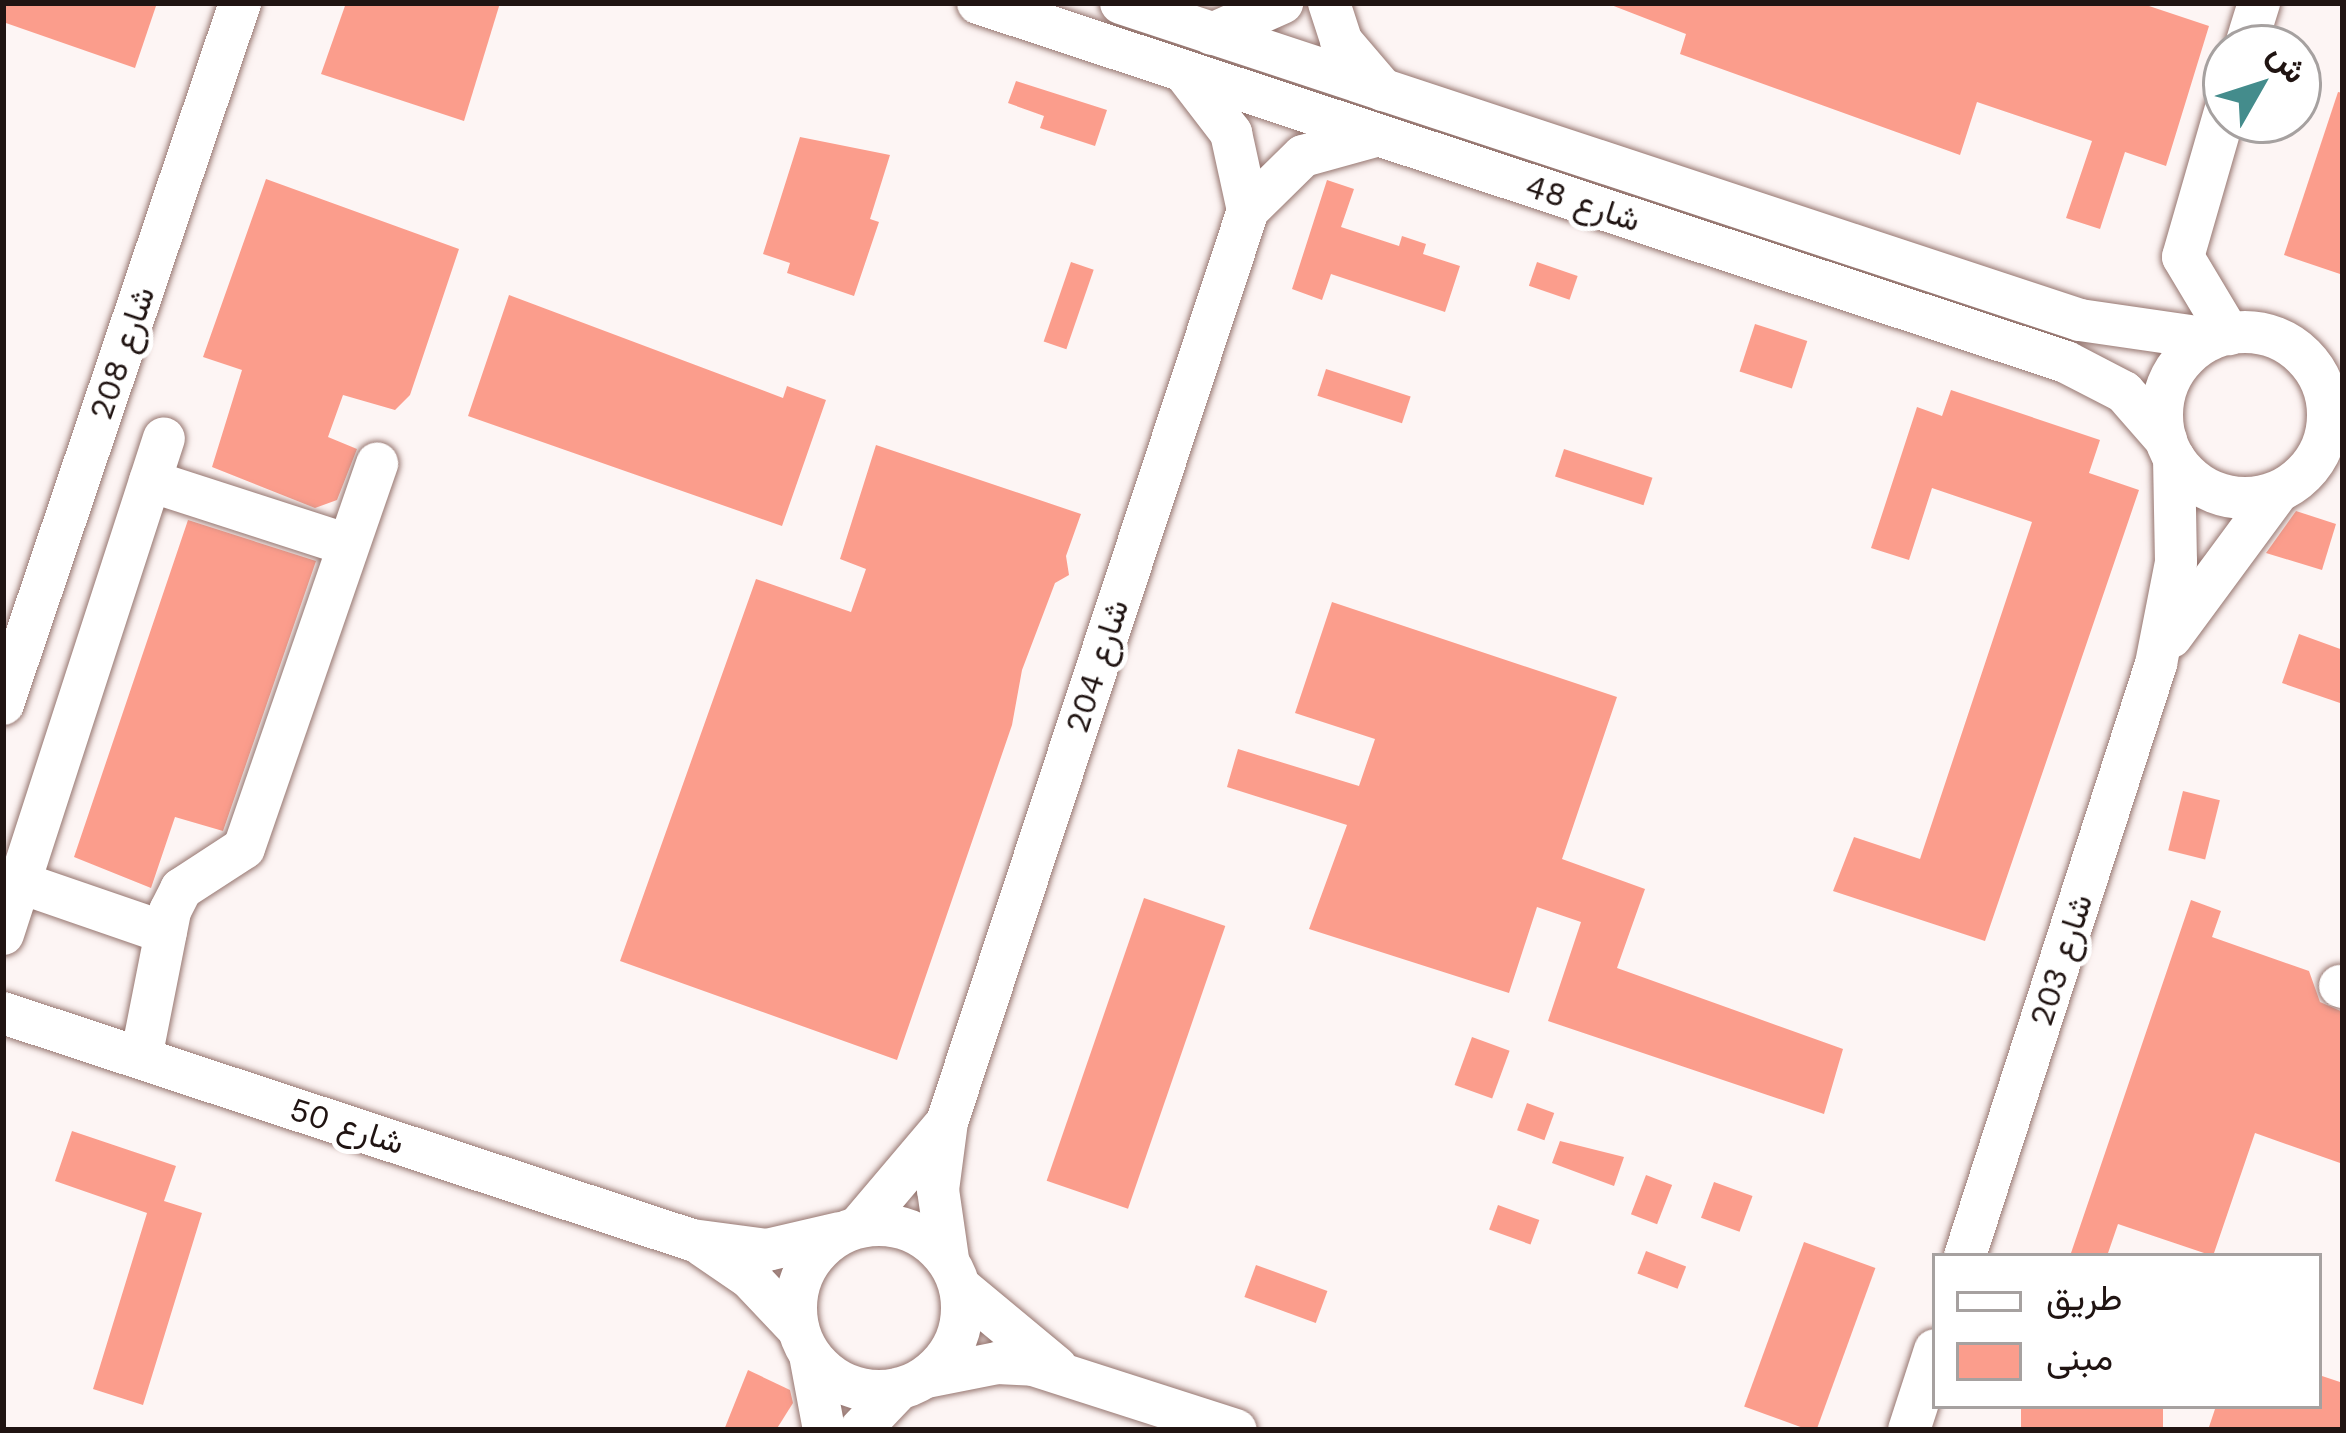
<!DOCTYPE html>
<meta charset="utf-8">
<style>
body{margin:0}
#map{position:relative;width:2346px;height:1433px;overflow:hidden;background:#fdf5f4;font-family:"Work Sans",Vazirmatn,sans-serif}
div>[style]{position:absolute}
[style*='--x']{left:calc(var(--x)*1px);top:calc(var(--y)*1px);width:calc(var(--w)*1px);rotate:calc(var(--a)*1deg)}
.building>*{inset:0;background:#fb9d8c;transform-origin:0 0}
.roads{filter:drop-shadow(0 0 3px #967670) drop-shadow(0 0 3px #967670)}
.minor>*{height:42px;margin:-21px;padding:0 21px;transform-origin:21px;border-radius:21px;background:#fff}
.minor>.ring{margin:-21px;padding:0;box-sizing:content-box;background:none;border:42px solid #fff;border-radius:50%}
span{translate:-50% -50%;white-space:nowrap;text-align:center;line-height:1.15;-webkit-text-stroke:10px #fff;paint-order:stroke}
.street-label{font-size:33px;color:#201412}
.frame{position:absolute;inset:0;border:6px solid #201412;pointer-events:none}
.legend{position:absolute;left:1932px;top:1253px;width:390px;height:156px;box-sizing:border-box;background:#fff;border:3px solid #a6a1a0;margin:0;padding:15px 21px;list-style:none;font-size:36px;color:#201412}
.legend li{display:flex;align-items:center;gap:24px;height:60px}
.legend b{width:60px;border:3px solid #a6a1a0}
.north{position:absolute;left:2202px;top:24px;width:120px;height:120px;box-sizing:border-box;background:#fff;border:3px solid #a6a1a0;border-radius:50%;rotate:51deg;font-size:33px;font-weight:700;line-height:48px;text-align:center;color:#201412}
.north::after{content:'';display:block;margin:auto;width:42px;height:54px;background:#448c8c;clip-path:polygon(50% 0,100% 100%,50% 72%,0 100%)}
</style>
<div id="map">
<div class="building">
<i style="clip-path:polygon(3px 3px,157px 3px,135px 68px,3px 22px)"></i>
<i style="clip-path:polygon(346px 3px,500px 3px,464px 121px,321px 74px)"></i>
<i style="clip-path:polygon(1606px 3px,2140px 3px,2209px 26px,2166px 166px,2125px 152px,2100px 229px,2066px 218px,2092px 141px,1977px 102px,1960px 155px,1680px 54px,1686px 34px)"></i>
<i style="clip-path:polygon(1016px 81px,1107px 110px,1095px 146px,1040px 128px,1044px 116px,1008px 103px)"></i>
<i style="clip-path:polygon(2338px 92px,2343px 93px,2343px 275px,2284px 255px)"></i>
<i style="clip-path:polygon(800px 137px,890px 155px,870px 219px,879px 222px,854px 296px,787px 273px,790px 263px,763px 254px)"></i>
<i style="clip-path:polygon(266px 179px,459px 249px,410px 395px,395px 410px,343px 395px,328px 437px,357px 449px,337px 500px,315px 508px,212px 467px,242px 370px,203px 357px)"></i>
<i style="clip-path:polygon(1327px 180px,1354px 189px,1341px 227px,1399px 246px,1402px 236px,1426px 244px,1423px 254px,1460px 266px,1445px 312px,1331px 274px,1322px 300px,1292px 289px)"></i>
<i style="left:1071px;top:262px;width:24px;height:84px;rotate:19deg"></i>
<i style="left:1537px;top:262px;width:43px;height:25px;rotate:19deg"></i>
<i style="clip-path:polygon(509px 295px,783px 398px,787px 386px,826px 400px,782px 526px,468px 416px)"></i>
<i style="left:1755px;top:324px;width:55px;height:50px;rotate:18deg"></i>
<i style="left:1326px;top:369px;width:89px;height:28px;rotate:18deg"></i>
<i style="clip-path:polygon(1951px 390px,2100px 440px,2089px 473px,2139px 490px,1985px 941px,1833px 891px,1854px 837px,1920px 859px,2032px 522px,1932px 488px,1909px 560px,1871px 548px,1917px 407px,1942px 416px)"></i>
<i style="clip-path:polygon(876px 445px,1081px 514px,1066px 556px,1069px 575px,1055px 583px,1022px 670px,1012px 725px,897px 1060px,620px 961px,756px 579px,851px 612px,866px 569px,840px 559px)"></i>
<i style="left:1564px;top:449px;width:93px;height:29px;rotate:18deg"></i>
<i style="clip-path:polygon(2296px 511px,2336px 524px,2322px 570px,2266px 553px)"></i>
<i style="clip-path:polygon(188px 520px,316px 561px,223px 831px,175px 817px,151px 888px,74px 857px)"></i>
<i style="clip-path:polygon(1332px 602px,1617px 697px,1562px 859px,1645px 889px,1617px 968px,1843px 1049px,1824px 1114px,1548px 1021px,1581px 922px,1537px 907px,1509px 993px,1309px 929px,1347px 825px,1227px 787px,1238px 749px,1359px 786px,1375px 739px,1295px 713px)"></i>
<i style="clip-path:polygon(2299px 634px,2343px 650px,2343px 704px,2282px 683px)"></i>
<i style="left:2183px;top:791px;width:38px;height:61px;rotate:14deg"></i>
<i style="left:1144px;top:898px;width:86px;height:299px;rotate:19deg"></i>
<i style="clip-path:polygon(2191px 900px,2221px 911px,2212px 937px,2309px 971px,2320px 1002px,2343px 1012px,2343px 1164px,2255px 1133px,2213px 1256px,2118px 1224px,2107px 1256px,2070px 1256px)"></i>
<i style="left:1472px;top:1037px;width:40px;height:51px;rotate:20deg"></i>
<i style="left:1527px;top:1103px;width:29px;height:29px;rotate:20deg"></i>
<i style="clip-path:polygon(72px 1131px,176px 1166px,164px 1201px,202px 1213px,143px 1405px,93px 1389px,147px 1213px,55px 1181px)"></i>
<i style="clip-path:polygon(1560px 1141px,1624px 1157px,1614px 1186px,1552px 1163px)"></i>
<i style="left:1646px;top:1175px;width:28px;height:42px;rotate:21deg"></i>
<i style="left:1714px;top:1182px;width:41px;height:38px;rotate:20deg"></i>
<i style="left:1498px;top:1205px;width:44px;height:26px;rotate:20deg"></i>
<i style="left:1804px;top:1242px;width:76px;height:175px;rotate:20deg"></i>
<i style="left:1646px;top:1251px;width:43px;height:24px;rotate:21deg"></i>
<i style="left:1256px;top:1265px;width:76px;height:34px;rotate:20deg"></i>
<i style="clip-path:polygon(748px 1370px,790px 1390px,793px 1403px,776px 1430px,724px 1430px)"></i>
<i style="clip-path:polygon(2319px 1375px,2343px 1383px,2343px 1430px,2208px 1430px,2216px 1406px,2319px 1406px)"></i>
<i style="left:2021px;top:1406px;width:142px;height:25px"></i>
</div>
<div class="roads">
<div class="minor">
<i style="--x:978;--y:3;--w:1146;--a:18.26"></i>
<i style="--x:2066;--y:362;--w:65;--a:27.3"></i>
<i style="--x:2124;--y:392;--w:64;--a:48.8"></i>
<i style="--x:1121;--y:3;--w:1010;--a:18.29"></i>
<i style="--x:2080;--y:320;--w:132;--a:8.3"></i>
<i style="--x:1329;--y:3;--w:40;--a:72"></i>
<i style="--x:1341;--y:41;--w:65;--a:49.4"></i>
<i style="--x:1212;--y:34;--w:77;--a:-23.9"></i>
<i style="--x:2245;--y:48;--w:47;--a:-72.7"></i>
<i style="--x:1185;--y:73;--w:76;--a:52.5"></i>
<i style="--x:1231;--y:133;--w:79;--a:77.6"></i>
<i style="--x:2226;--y:108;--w:155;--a:106.1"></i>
<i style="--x:2183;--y:257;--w:90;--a:59.1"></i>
<i class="ring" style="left:2162px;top:332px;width:124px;height:124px"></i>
<i style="--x:150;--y:481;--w:205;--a:17.9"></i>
<i style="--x:2171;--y:637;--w:180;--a:-53.6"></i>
<i style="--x:3;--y:704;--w:740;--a:-71.32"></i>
<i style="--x:21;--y:883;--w:153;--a:19"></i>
<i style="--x:3;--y:934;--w:521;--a:-72.02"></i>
<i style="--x:2340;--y:986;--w:3;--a:18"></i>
<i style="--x:3;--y:1013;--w:725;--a:18.24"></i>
<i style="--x:692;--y:1240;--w:76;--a:7.6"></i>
<i style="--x:767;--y:1250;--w:75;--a:-13.1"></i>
<i style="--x:141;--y:1058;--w:150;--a:-78.8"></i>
<i style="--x:170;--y:911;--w:25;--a:-63"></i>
<i style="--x:181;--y:889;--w:75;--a:-33.1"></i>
<i style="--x:244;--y:848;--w:407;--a:-70.9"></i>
<i class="ring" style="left:796px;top:1225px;width:124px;height:124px"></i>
<i style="--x:860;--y:1225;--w:128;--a:-49.7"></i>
<i style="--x:703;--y:1246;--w:57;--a:34.2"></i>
<i style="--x:750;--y:1278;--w:70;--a:46.7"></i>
<i style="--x:1965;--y:1256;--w:622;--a:-72.12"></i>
<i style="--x:2156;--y:664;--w:104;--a:-78.9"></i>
<i style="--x:2176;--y:562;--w:104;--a:-91.1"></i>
<i style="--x:948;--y:1259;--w:70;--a:-98.2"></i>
<i style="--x:938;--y:1190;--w:69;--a:-82.5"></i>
<i style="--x:947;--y:1122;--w:960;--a:-71.73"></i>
<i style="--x:1248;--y:210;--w:77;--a:-44.5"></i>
<i style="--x:1303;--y:156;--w:75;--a:-15.5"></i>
<i style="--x:961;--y:1288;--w:124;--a:39.7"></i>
<i style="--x:810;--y:1355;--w:76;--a:79.4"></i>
<i style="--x:927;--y:1377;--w:71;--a:-11.3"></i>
<i style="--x:997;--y:1363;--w:36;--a:3"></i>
<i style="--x:1033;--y:1365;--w:213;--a:17.8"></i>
<i style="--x:860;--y:1430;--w:57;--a:-46.4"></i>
<i style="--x:1909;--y:1430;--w:84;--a:-72"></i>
</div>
</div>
<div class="street-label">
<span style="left:1583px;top:203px;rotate:18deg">شارع 48</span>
<span style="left:122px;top:353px;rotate:-71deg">شارع 208</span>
<span style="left:1097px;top:666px;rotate:-72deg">شارع 204</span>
<span style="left:2061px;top:960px;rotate:-72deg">شارع 203</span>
<span style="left:347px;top:1126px;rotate:18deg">شارع 50</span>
</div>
<div class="frame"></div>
<ul class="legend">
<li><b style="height:15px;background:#fff"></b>طريق</li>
<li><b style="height:33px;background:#fb9d8c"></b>مبنى</li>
</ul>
<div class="north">ش</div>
</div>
